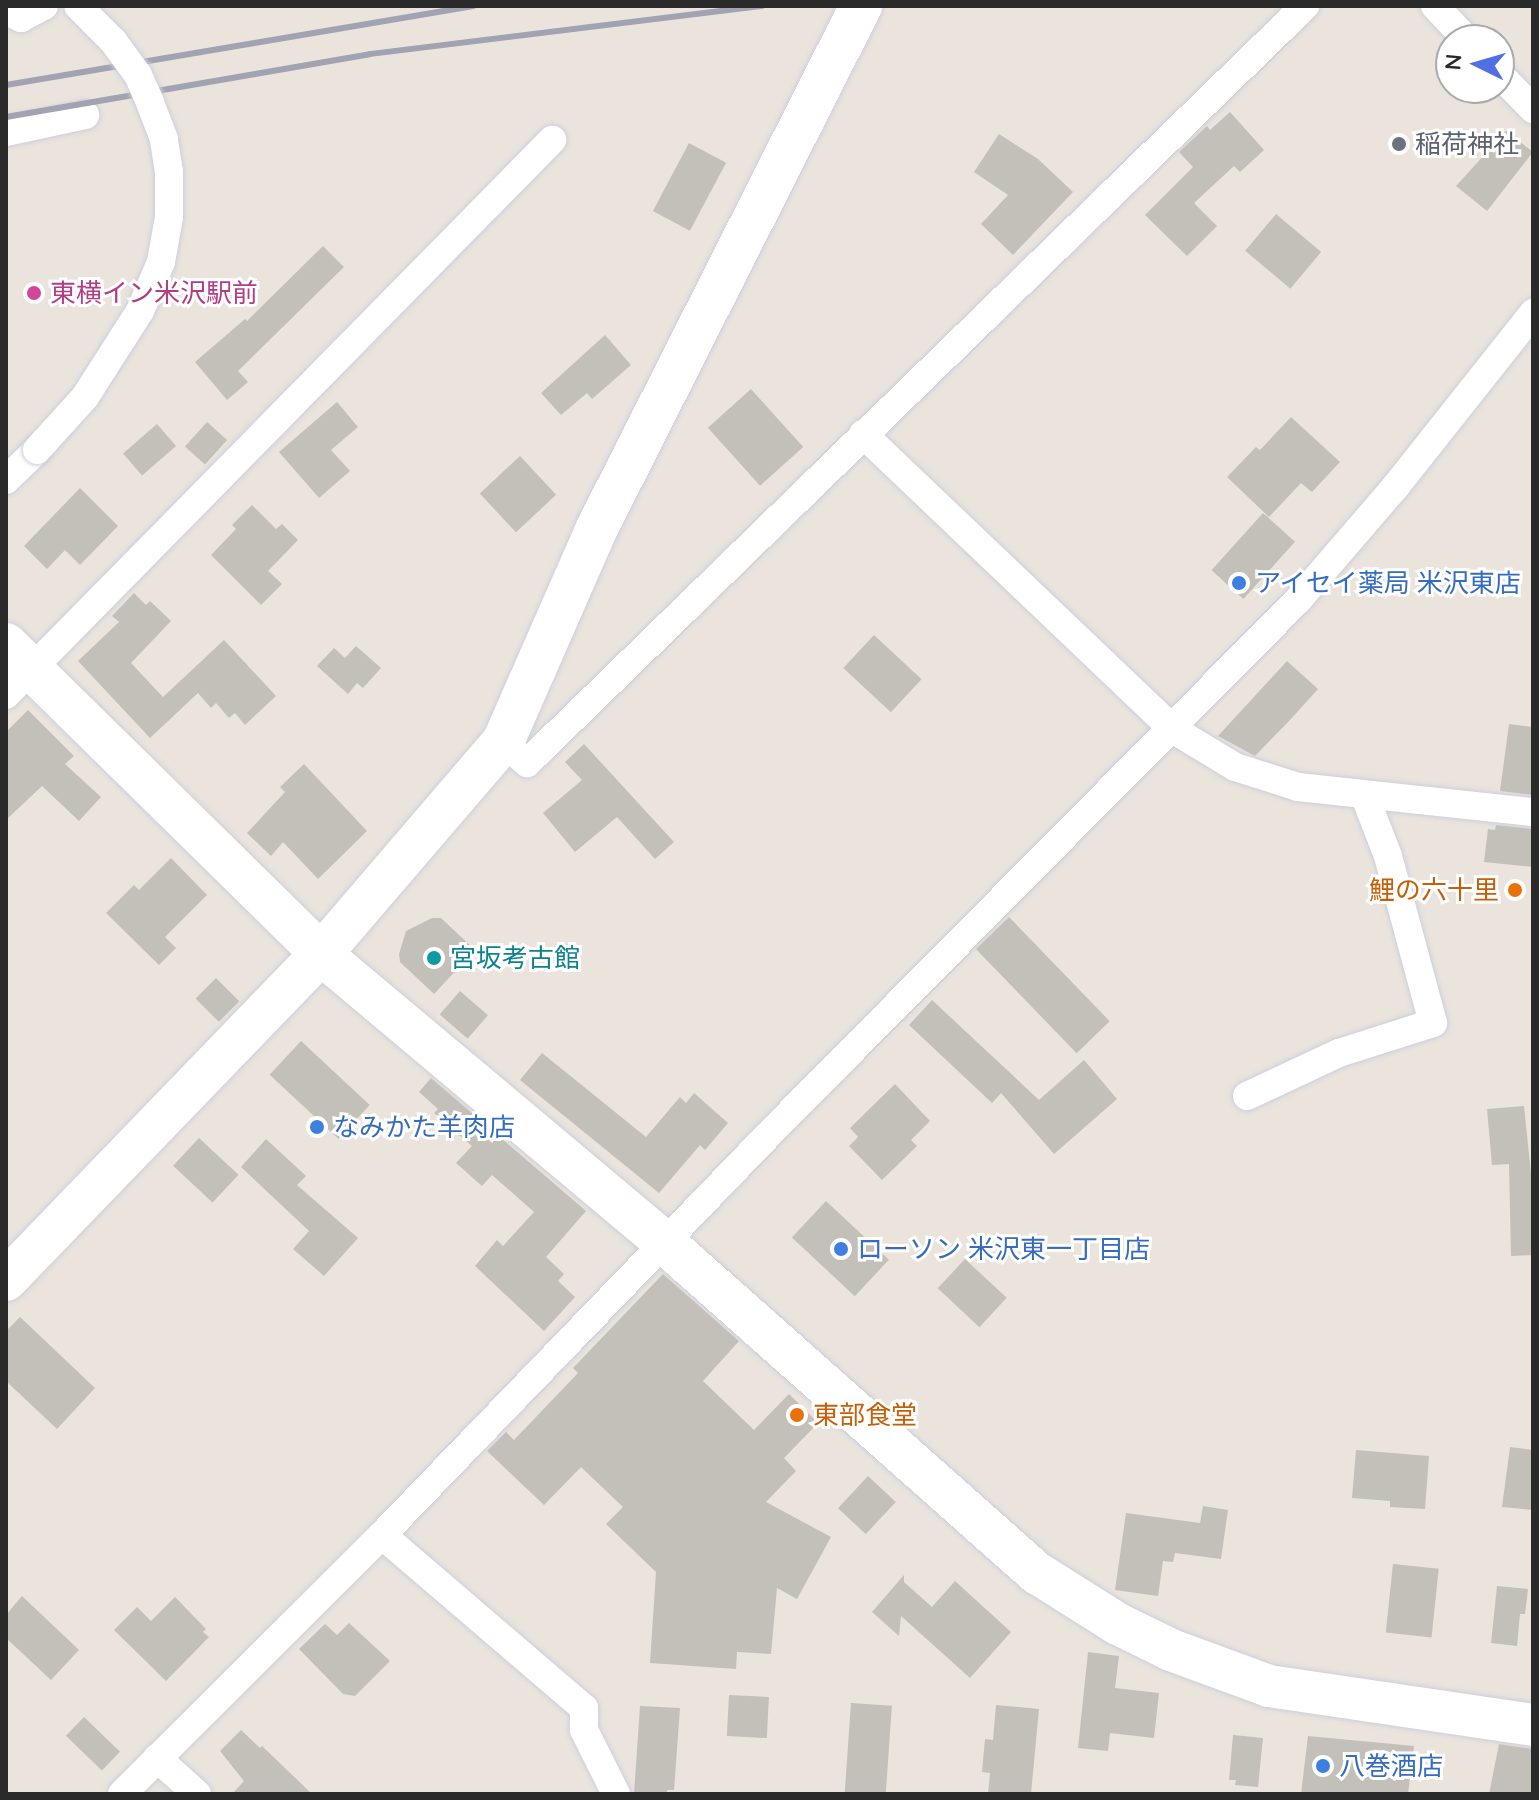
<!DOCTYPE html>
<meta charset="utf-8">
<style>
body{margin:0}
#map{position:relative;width:1539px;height:1800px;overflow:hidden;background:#eae4dd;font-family:Quicksand,"Noto Sans JP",sans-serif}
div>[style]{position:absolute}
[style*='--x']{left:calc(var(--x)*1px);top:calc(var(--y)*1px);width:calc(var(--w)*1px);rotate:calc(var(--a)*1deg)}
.building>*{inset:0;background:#c3bfb9;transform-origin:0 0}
.roads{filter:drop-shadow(0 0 2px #cccfda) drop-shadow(0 0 2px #cccfda)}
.street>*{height:28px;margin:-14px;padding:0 14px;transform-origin:14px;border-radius:14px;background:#fff}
.secondary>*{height:42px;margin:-21px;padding:0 21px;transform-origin:21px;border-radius:21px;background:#fff}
.rail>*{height:6px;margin:-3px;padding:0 3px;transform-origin:3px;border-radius:3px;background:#a1a3b2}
.bridges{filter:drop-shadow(0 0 2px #cccfda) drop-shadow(0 0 2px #cccfda)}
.street-bridge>*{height:28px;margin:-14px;padding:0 14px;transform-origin:14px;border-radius:14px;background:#fff}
.dots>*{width:22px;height:22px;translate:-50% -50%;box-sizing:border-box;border:4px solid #fff;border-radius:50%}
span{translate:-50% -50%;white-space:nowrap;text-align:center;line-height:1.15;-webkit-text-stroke:6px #fff;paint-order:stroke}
.worship-label{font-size:26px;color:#5b616d}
.left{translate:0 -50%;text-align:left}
.hotel-label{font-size:26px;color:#b23c85}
.shop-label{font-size:26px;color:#366cbe}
.food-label{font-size:26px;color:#c56008}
.right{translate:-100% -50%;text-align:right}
.culture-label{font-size:26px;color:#0d838f}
.frame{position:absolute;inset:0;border:8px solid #2a2a2a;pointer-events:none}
.north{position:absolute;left:1435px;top:24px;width:80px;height:80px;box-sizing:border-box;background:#fff;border:2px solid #aaa;border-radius:50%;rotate:275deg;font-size:22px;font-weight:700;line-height:32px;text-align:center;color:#2a2a2a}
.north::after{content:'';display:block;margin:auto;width:28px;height:36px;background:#506fe4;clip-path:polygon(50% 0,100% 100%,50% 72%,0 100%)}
</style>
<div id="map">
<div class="building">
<i style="clip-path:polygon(1230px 112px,1264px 150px,1240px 172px,1234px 166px,1194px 203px,1217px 226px,1187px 256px,1145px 215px,1193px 167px,1179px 152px,1207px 126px,1210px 130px)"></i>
<i style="clip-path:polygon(1506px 131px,1533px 152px,1487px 211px,1456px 186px)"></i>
<i style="clip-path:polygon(999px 134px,1038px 159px,1073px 192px,1013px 255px,981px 224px,1008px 195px,974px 172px)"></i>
<i style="left:689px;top:143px;width:42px;height:77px;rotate:28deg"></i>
<i style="left:1276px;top:214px;width:59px;height:48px;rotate:40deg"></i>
<i style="clip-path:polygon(323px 246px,344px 267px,238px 371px,248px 382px,227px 400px,195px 362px,245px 319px,247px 321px)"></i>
<i style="clip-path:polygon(605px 335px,631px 365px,592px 399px,587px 393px,561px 415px,541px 393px)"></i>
<i style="left:751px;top:389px;width:78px;height:58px;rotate:48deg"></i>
<i style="clip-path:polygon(337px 402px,358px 427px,331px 450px,350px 471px,319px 498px,279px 452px)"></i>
<i style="clip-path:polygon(1291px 417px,1340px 462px,1312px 492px,1301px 483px,1269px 517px,1227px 477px,1256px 447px,1260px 450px)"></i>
<i style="left:207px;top:422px;width:27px;height:33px;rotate:42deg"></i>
<i style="left:157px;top:424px;width:29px;height:45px;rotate:49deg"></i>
<i style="left:520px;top:456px;width:53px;height:55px;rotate:47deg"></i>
<i style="clip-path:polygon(80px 488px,118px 526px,80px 565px,65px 550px,47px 569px,24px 546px)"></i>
<i style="clip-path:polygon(252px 505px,276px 529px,282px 524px,298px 540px,268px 571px,282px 584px,261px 605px,211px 555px,236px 529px,232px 525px)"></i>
<i style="left:1263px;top:513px;width:43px;height:77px;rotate:42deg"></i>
<i style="clip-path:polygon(134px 593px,146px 605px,150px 601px,171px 621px,131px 663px,163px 697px,224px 640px,276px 696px,245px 725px,235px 713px,229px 718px,216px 703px,211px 708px,198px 693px,150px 738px,78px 661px,119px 622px,112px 616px)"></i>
<i style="left:874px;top:635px;width:65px;height:45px;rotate:43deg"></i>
<i style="clip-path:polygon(356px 646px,381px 668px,363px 688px,357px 683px,348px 694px,317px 666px,334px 648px,345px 658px)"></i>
<i style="clip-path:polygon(1287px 661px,1318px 689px,1289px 721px,1255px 756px,1218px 736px)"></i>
<i style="clip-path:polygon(28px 710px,74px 756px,65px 764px,101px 797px,79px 821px,42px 786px,6px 820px,6px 732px)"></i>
<i style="clip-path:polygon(1509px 724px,1533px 727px,1533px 795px,1500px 791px)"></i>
<i style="clip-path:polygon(584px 744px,674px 842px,655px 859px,617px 817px,575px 852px,543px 813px,582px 780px,565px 762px)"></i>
<i style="clip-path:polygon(304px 764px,367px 831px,318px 879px,283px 842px,271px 856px,247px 833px,285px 792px,280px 787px)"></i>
<i style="clip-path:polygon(1496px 825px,1533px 829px,1533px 867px,1484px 862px,1488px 829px,1495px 830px)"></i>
<i style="clip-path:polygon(171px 858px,207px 895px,165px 937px,176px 948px,159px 965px,106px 913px,134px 885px,139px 890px)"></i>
<i style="left:1009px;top:917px;width:145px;height:46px;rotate:46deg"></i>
<i style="clip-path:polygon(432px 918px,441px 918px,475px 950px,434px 994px,400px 962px,399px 954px,406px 931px)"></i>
<i style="left:216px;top:978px;width:33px;height:29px;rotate:45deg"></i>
<i style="left:460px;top:991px;width:37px;height:31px;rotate:41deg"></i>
<i style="clip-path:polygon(932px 1000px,1039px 1100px,1084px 1060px,1117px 1099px,1054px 1154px,1001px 1093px,992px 1103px,909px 1025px)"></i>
<i style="left:301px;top:1041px;width:94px;height:46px;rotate:43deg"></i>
<i style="clip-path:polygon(542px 1053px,646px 1137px,680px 1097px,686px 1103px,694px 1093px,728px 1123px,705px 1150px,700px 1145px,659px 1193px,520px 1080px)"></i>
<i style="clip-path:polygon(431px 1078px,586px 1211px,546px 1257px,564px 1274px,558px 1281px,575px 1297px,544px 1331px,475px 1266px,497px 1240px,503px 1246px,534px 1212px,492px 1175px,482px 1186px,456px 1163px,472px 1146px,434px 1113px,438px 1109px,419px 1092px)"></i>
<i style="clip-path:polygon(895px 1084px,930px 1121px,911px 1140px,917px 1146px,882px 1180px,849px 1146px,858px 1137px,850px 1128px)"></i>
<i style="clip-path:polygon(1524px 1106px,1533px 1193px,1533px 1255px,1511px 1256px,1509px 1164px,1492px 1165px,1487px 1109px)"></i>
<i style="left:199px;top:1138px;width:54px;height:38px;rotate:43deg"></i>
<i style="clip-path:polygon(266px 1139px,306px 1176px,297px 1185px,358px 1238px,324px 1276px,293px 1249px,309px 1231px,241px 1167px)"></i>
<i style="left:826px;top:1201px;width:86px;height:50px;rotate:43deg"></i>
<i style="left:965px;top:1259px;width:57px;height:40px;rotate:43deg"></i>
<i style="clip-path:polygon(663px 1274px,739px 1341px,703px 1381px,754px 1430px,789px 1394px,818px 1423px,784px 1458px,796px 1471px,766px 1502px,831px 1537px,797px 1599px,777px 1588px,771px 1654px,737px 1652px,736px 1669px,650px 1663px,656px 1572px,606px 1524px,623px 1507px,581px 1467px,544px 1505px,487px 1451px,506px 1432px,514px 1440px,578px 1373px,573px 1368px)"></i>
<i style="clip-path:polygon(20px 1317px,95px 1388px,57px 1429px,6px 1381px,6px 1331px)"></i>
<i style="clip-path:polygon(1510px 1447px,1533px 1450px,1533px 1510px,1502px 1507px)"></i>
<i style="clip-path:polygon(1356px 1450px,1429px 1456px,1425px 1509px,1390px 1507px,1390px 1501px,1352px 1498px)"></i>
<i style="left:868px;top:1476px;width:38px;height:44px;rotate:43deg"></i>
<i style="clip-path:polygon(1203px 1506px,1228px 1510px,1221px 1559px,1175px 1553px,1173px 1562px,1163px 1561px,1158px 1596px,1115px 1590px,1126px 1513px,1200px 1523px)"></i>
<i style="left:1393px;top:1564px;width:46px;height:69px;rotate:6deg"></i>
<i style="clip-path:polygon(904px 1575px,904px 1582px,932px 1607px,955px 1581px,1011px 1632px,970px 1678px,901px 1616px,899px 1636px,872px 1612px)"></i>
<i style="clip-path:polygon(1497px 1586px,1528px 1589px,1525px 1614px,1520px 1614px,1517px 1646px,1491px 1643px)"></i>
<i style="clip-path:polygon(22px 1596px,79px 1650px,51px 1680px,6px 1638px,6px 1615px)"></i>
<i style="clip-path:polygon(175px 1597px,206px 1629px,203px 1632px,209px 1637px,166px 1681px,114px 1630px,137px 1607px,151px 1621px)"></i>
<i style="clip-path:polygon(349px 1623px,390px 1661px,355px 1696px,343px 1694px,299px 1649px,325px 1624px,337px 1635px)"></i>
<i style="clip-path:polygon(1088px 1652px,1119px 1656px,1115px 1688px,1159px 1693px,1154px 1738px,1110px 1733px,1108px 1751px,1078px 1748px)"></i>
<i style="left:729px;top:1695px;width:40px;height:41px;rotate:3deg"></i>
<i style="left:851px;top:1703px;width:41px;height:91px;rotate:4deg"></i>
<i style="clip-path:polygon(996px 1705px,1039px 1709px,1031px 1794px,988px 1794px,990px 1773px,982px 1772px,985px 1739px,993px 1740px)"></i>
<i style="clip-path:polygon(640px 1706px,680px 1708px,674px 1790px,667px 1790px,667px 1794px,634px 1794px)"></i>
<i style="left:84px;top:1717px;width:50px;height:26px;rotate:44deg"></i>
<i style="clip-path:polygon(241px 1730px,260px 1748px,262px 1746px,312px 1794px,232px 1794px,244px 1781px,220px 1751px)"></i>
<i style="clip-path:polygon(1233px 1735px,1263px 1738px,1258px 1787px,1235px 1785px,1236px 1780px,1229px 1780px)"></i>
<i style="clip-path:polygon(1308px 1736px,1414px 1746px,1408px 1794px,1301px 1794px)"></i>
<i style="clip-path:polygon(1499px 1744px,1533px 1749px,1533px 1794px,1489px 1794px)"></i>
</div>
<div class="roads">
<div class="street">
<i style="--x:1435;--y:6;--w:47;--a:46.7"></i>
<i style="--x:6;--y:11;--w:17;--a:25"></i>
<i style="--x:21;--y:18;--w:26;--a:-28"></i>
<i style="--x:1499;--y:74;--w:49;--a:45.8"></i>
<i style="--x:6;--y:132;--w:81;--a:-12.1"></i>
<i style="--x:863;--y:434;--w:429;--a:43.6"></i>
<i style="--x:1174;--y:730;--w:71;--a:31.2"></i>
<i style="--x:1235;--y:767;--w:66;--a:17.6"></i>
<i style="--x:1298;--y:787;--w:236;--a:6.1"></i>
<i style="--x:6;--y:480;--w:43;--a:-44.1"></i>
<i style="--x:6;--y:695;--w:779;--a:-45.47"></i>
<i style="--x:503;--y:742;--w:32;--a:41"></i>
<i style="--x:527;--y:763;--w:1086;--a:-44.22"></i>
<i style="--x:1247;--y:1096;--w:102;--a:-25.1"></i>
<i style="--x:1339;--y:1053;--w:99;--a:-17.7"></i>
<i style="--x:1433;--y:1023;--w:173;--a:-105.1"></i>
<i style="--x:1388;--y:856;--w:66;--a:-111.2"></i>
<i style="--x:382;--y:1535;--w:266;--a:40.6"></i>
<i style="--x:584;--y:1708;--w:22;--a:90"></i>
<i style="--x:584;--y:1730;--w:72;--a:63.4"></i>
<i style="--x:157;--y:1758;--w:54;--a:42"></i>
<i style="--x:122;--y:1794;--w:367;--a:-44.9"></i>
<i style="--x:382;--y:1535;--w:562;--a:-46.01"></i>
<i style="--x:772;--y:1131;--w:747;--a:-45.27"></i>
<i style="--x:1298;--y:600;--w:150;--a:-49.3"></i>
<i style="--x:1396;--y:486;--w:221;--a:-51.6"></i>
</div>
<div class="secondary">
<i style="--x:6;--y:644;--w:442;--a:44.5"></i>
<i style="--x:321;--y:954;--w:451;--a:40"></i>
<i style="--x:666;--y:1244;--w:496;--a:41.6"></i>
<i style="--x:1037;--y:1573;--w:96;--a:32.2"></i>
<i style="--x:1118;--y:1624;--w:59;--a:26.1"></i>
<i style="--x:1171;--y:1650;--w:104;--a:20.2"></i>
<i style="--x:1269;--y:1686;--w:267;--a:8.4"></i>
<i style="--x:6;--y:1280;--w:453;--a:-46"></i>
<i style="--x:321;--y:954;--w:279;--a:-49.4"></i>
<i style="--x:503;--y:742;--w:232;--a:-66.3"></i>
<i style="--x:596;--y:530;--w:587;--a:-63.17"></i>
</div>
</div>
<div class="rail">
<i style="--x:6;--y:85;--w:474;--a:-9.6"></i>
<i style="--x:6;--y:117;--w:369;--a:-9.8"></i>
<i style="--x:370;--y:54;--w:395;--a:-7"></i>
</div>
<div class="bridges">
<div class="street-bridge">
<i style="--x:37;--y:450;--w:72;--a:-47.8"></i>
<i style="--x:85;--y:397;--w:102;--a:-57.4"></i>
<i style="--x:140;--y:311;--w:53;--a:-66.8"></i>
<i style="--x:161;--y:262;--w:46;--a:-79.9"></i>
<i style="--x:169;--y:217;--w:45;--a:-90"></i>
<i style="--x:169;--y:172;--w:33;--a:-99"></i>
<i style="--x:164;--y:139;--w:40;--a:-111"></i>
<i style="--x:150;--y:102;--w:30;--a:-114"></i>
<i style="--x:138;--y:75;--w:42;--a:-126.3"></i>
<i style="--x:113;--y:41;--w:49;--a:-135"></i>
</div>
</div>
<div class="dots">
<i style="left:1399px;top:144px;background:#6b7280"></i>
<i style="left:34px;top:293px;background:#d1479c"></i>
<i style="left:1239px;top:583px;background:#3f7fe0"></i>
<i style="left:1515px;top:890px;background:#e8710a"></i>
<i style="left:434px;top:958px;background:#0f9aa8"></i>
<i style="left:317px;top:1127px;background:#3f7fe0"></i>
<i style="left:841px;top:1249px;background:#3f7fe0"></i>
<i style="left:797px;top:1415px;background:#e8710a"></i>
<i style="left:1323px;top:1766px;background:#3f7fe0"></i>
</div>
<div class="worship-label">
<span class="left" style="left:1415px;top:144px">稲荷神社</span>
</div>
<div class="hotel-label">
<span class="left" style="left:50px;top:293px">東横イン米沢駅前</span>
</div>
<div class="shop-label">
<span class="left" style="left:1255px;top:583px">アイセイ薬局 米沢東店</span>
<span class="left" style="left:333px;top:1127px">なみかた羊肉店</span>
<span class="left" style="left:857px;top:1249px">ローソン 米沢東一丁目店</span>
<span class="left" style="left:1339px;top:1766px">八巻酒店</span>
</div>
<div class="food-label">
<span class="right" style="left:1499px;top:890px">鯉の六十里</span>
<span class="left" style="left:813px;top:1415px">東部食堂</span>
</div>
<div class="culture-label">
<span class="left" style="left:450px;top:958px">宮坂考古館</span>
</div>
<div class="frame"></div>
<div class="north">N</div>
</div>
